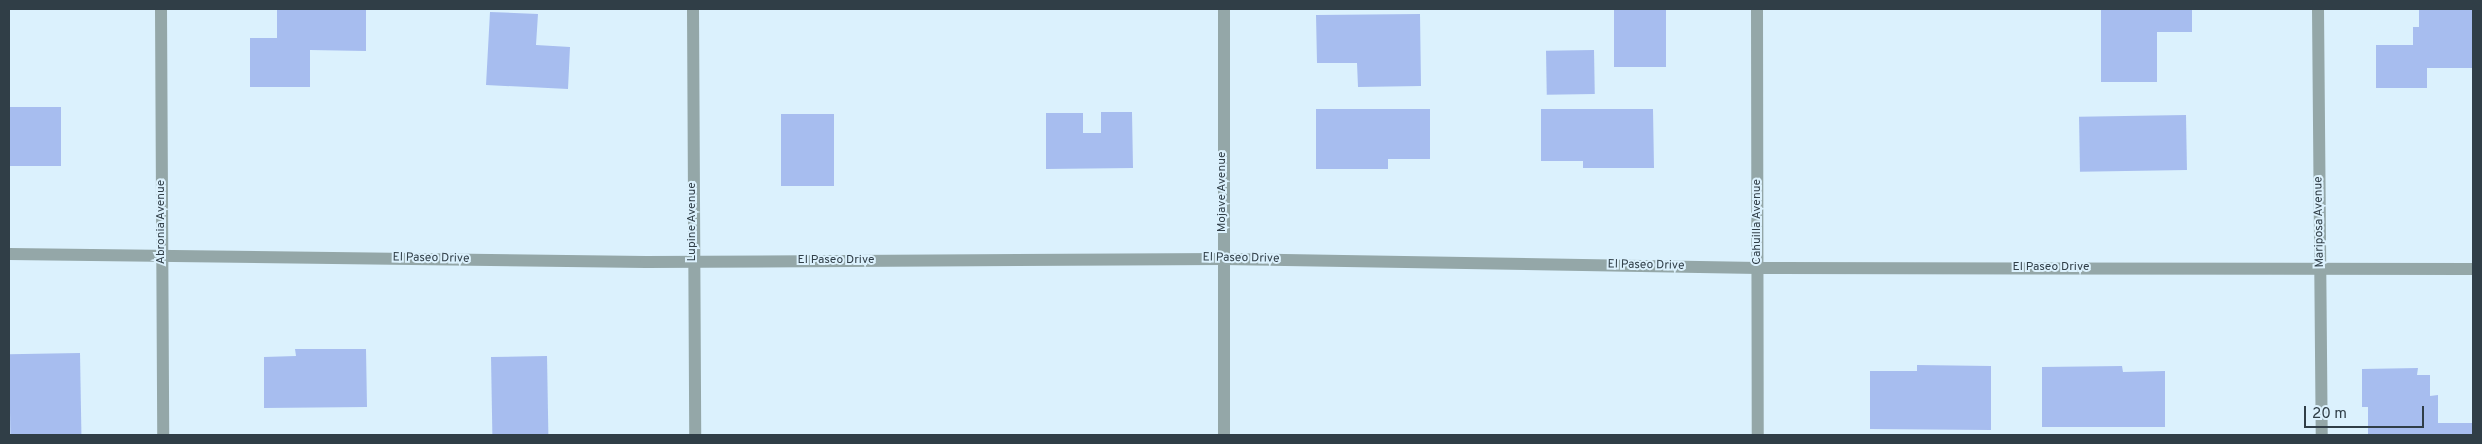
<!DOCTYPE html>
<style>
body{margin:0}
#map{position:relative;width:2482px;height:444px;overflow:hidden;background:#dbf1fd;font-family:Overpass,sans-serif}
div>[style]{position:absolute}
[style*='--x']{left:calc(var(--x)*1px);top:calc(var(--y)*1px);width:calc(var(--w)*1px);rotate:calc(var(--a)*1deg)}
.building>*{inset:0;background:#a7bdef;transform-origin:0 0}
.minor>*{height:12px;margin:-6px;padding:0 6px;transform-origin:6px;border-radius:6px;background:#94a7a8}
span{translate:-50% -50%;white-space:nowrap;text-align:center;line-height:1.15;-webkit-text-stroke:4px #dbf1fd;paint-order:stroke}
.street-label{font-size:12px;color:#303e47}
.frame{position:absolute;inset:0;border:10px solid #303e47;pointer-events:none}
.scale{position:absolute;left:2304px;top:406px;width:120px;height:22px;box-sizing:border-box;border:2px solid #303e47;border-top:0;padding-left:6px;font-size:15px;line-height:18px;white-space:nowrap;color:#303e47;-webkit-text-stroke:4px #dbf1fd;paint-order:stroke}
</style>
<div id="map">
<div class="building">
<i style="clip-path:polygon(277px 9px,366px 9px,366px 51px,310px 50px,310px 87px,250px 87px,250px 38px,277px 38px)"></i>
<i style="left:1614px;top:9px;width:52px;height:58px"></i>
<i style="clip-path:polygon(2101px 9px,2192px 9px,2192px 32px,2157px 32px,2157px 82px,2101px 82px)"></i>
<i style="clip-path:polygon(2419px 9px,2473px 9px,2473px 68px,2427px 68px,2427px 88px,2376px 88px,2376px 45px,2413px 45px,2413px 27px,2419px 27px)"></i>
<i style="clip-path:polygon(490px 12px,538px 14px,536px 45px,570px 47px,568px 89px,486px 85px)"></i>
<i style="clip-path:polygon(1420px 14px,1421px 86px,1358px 87px,1357px 63px,1317px 63px,1316px 15px)"></i>
<i style="left:1594px;top:50px;width:44px;height:48px;rotate:89deg"></i>
<i style="left:9px;top:107px;width:52px;height:59px"></i>
<i style="clip-path:polygon(1316px 109px,1430px 109px,1430px 159px,1388px 159px,1388px 169px,1316px 169px)"></i>
<i style="clip-path:polygon(1541px 109px,1653px 109px,1654px 168px,1583px 168px,1583px 161px,1541px 161px)"></i>
<i style="clip-path:polygon(1101px 112px,1132px 112px,1133px 168px,1046px 169px,1046px 113px,1083px 113px,1083px 133px,1101px 133px)"></i>
<i style="left:781px;top:114px;width:53px;height:72px"></i>
<i style="left:2186px;top:115px;width:55px;height:107px;rotate:89deg"></i>
<i style="clip-path:polygon(295px 349px,366px 349px,367px 407px,264px 408px,264px 357px,296px 356px)"></i>
<i style="left:80px;top:353px;width:82px;height:71px;rotate:89deg"></i>
<i style="left:547px;top:356px;width:79px;height:56px;rotate:89deg"></i>
<i style="clip-path:polygon(1917px 365px,1991px 366px,1991px 430px,1870px 429px,1870px 371px,1917px 371px)"></i>
<i style="clip-path:polygon(2122px 366px,2123px 372px,2165px 371px,2165px 427px,2042px 427px,2042px 367px)"></i>
<i style="clip-path:polygon(2418px 368px,2417px 375px,2430px 375px,2430px 396px,2438px 395px,2438px 423px,2473px 423px,2473px 435px,2368px 435px,2368px 407px,2362px 407px,2362px 369px)"></i>
</div>
<div class="minor">
<i style="--x:161;--y:9;--w:426;--a:89.7"></i>
<i style="--x:693;--y:9;--w:426;--a:89.7"></i>
<i style="--x:1224;--y:9;--w:426;--a:90"></i>
<i style="--x:1757;--y:9;--w:426;--a:89.9"></i>
<i style="--x:2318;--y:9;--w:426;--a:89.5"></i>
<i style="--x:9;--y:254;--w:637;--a:0.72"></i>
<i style="--x:646;--y:262;--w:577;--a:-0.3"></i>
<i style="--x:1223;--y:259;--w:535;--a:0.96"></i>
<i style="--x:1758;--y:268;--w:715;--a:0.08"></i>
</div>
<div class="street-label">
<span style="left:1223px;top:192px;rotate:-90deg">Mojave Avenue</span>
<span style="left:162px;top:222px;rotate:-90deg">Abronia Avenue</span>
<span style="left:693px;top:222px;rotate:-90deg">Lupine Avenue</span>
<span style="left:1758px;top:222px;rotate:-90deg">Cahuilla Avenue</span>
<span style="left:2320px;top:222px;rotate:-91deg">Mariposa Avenue</span>
<span style="left:431px;top:259px;rotate:1deg">El Paseo Drive</span>
<span style="left:1241px;top:259px;rotate:1deg">El Paseo Drive</span>
<span style="left:836px;top:261px">El Paseo Drive</span>
<span style="left:1646px;top:266px;rotate:1deg">El Paseo Drive</span>
<span style="left:2051px;top:268px">El Paseo Drive</span>
</div>
<div class="frame"></div>
<div class="scale">20 m</div>
</div>
